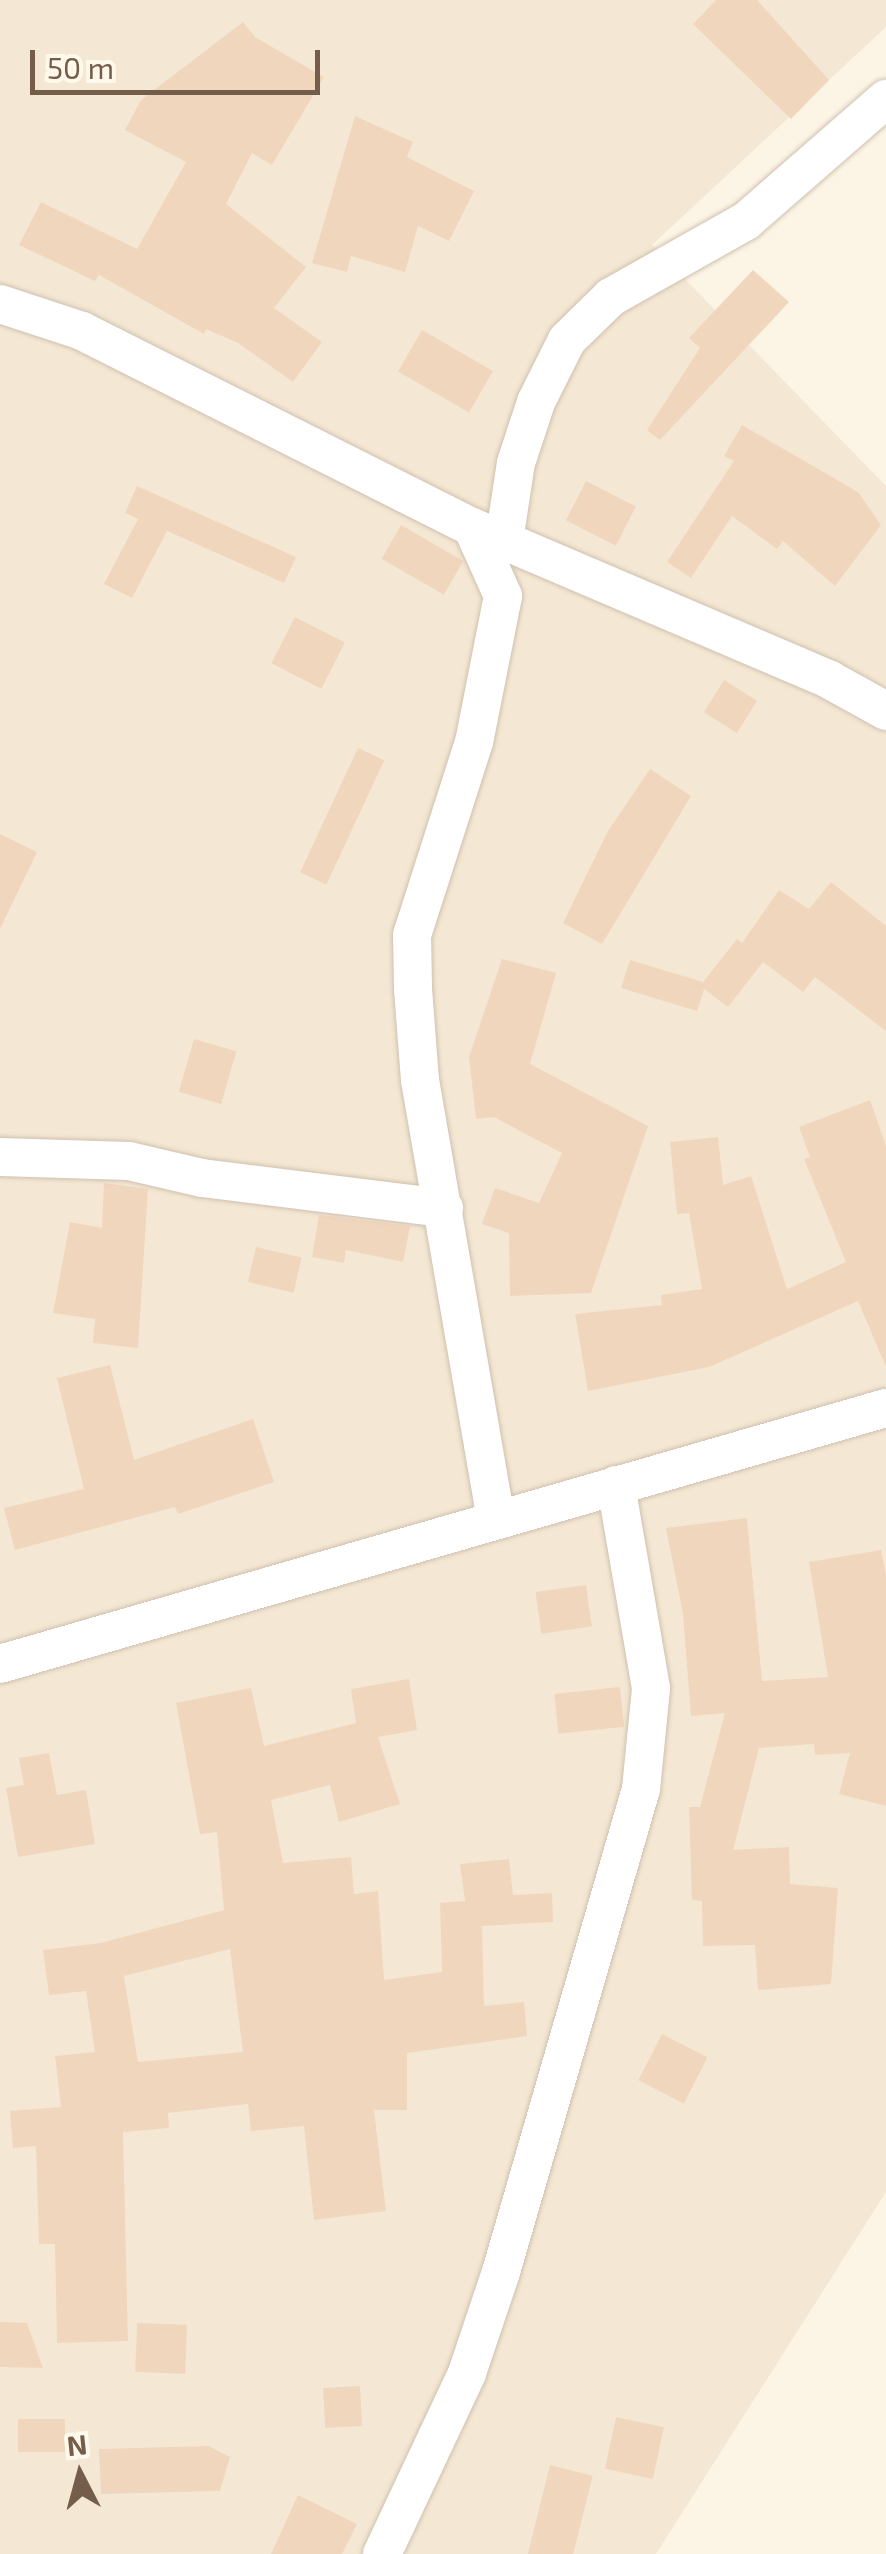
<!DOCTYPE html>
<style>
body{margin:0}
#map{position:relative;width:886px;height:2554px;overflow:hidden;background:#fcf5e6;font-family:"Exo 2",sans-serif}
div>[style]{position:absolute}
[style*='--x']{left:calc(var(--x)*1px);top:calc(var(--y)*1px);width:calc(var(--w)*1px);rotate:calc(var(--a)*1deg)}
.residential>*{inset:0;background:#f4e8d4}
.building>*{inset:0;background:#f1d6be;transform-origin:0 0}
.roads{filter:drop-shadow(0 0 2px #d0c0af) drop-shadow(0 0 2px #d0c0af)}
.minor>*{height:38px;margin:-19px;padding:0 19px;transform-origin:19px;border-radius:19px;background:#fff}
span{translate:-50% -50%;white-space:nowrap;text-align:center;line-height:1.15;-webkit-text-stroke:8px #fff9ec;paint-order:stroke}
.north{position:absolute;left:30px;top:2424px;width:100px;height:100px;-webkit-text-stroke:8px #fff9ec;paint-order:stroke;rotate:354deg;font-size:28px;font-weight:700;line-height:40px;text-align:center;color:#755d4b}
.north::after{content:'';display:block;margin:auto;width:35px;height:45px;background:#755d4b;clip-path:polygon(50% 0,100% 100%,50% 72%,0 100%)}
.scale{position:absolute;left:30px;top:50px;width:290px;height:45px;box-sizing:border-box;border:5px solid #755d4b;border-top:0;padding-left:12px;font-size:30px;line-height:35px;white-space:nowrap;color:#755d4b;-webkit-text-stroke:8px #fff9ec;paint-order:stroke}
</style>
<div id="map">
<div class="residential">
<i style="clip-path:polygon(0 0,886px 0,886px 27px,652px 245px,886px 486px,886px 2192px,656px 2554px,0 2554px)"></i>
</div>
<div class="building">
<i style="clip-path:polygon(716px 0,757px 0,829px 80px,791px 119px,693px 24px)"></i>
<i style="clip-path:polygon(243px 22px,255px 37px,324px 77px,272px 165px,252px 153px,226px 204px,306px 267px,274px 308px,322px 342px,293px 382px,238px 343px,206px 329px,204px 334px,99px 275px,95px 281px,19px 245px,41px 202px,137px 249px,186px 162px,125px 130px,141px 100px)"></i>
<i style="clip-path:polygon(355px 116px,413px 142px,407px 157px,474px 191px,449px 241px,418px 226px,405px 272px,351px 256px,347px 272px,312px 263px)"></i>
<i style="clip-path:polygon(753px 270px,789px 302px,660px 440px,647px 430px,700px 348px,689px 338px)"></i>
<i style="left:422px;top:330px;width:82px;height:48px;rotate:30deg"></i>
<i style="clip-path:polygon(742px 425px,858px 492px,881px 525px,835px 586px,783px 541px,777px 549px,732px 516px,691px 578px,667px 562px,734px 461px,724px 456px)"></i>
<i style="left:586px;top:481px;width:56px;height:44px;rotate:27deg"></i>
<i style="clip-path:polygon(137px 486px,296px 557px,284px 583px,167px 531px,132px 598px,104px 584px,138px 519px,125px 513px)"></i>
<i style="left:401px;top:525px;width:72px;height:39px;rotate:30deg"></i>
<i style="left:295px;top:617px;width:56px;height:52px;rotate:27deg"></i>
<i style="left:724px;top:680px;width:39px;height:38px;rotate:32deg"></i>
<i style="left:358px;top:748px;width:29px;height:137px;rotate:25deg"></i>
<i style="clip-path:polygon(650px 769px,691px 796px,602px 944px,563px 923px,608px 831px)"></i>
<i style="clip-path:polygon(0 834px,37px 852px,0 929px)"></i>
<i style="clip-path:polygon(831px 882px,886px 926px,886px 1031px,815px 977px,803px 992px,763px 962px,728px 1007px,704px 989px,697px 1011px,621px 988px,630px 960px,703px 982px,737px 939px,742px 943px,779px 890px,809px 909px)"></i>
<i style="clip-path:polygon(502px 959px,556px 973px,530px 1064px,648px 1126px,591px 1293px,510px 1296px,509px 1233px,482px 1224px,495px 1188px,539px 1203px,562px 1153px,494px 1117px,476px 1119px,469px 1057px)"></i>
<i style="left:194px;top:1039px;width:44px;height:55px;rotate:16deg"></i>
<i style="clip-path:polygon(870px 1100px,886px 1146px,886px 1367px,858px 1301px,709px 1367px,588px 1391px,575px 1314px,662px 1305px,661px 1295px,702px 1289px,689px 1213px,677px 1214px,670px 1142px,718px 1137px,723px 1185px,751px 1176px,787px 1289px,846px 1262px,804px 1159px,810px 1157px,799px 1127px)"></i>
<i style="clip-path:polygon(104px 1183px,148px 1189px,138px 1348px,93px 1343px,95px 1319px,53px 1313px,70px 1222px,102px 1228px)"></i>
<i style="clip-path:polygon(319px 1215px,410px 1226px,403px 1262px,346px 1250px,344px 1263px,312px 1257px)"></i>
<i style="left:256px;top:1247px;width:47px;height:36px;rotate:13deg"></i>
<i style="clip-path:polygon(110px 1365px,134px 1460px,253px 1419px,274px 1482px,178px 1514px,175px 1507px,15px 1550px,4px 1508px,84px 1489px,57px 1378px)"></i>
<i style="clip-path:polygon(747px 1518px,762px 1681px,828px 1677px,809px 1562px,881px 1550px,886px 1575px,886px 1806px,839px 1794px,850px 1753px,815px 1755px,814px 1744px,759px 1748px,733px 1850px,789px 1847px,790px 1884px,838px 1888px,831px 1984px,758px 1990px,755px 1945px,703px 1946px,702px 1901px,692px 1900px,689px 1807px,700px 1807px,725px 1713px,691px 1716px,683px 1614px,666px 1528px)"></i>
<i style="left:586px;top:1585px;width:42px;height:51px;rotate:82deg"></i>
<i style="clip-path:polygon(evenodd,409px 1679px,417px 1730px,378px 1737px,400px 1804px,339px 1822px,330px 1785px,271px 1800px,283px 1863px,351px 1857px,354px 1894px,378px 1891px,384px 1980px,442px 1972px,440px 1903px,465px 1901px,460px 1864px,509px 1859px,513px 1895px,552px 1893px,553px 1922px,482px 1926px,484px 2006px,524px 2002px,527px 2036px,407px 2053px,407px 2110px,374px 2110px,386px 2211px,314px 2220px,304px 2126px,251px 2131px,248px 2104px,168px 2113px,169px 2128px,123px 2132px,128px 2341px,57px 2343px,55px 2244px,39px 2244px,36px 2146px,13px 2148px,10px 2111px,61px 2107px,55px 2056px,95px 2052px,86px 1991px,49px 1995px,43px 1950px,101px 1943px,224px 1910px,217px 1832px,200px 1834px,176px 1703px,251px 1688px,264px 1746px,356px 1723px,351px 1689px,409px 1679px,230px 1949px,243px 2052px,138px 2062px,124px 1976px,230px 1949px)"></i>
<i style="left:620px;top:1687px;width:40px;height:66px;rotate:84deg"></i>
<i style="clip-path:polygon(49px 1753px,57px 1795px,86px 1790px,95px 1844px,18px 1857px,6px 1788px,24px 1785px,19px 1758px)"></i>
<i style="left:662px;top:2034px;width:51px;height:52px;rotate:27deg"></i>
<i style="clip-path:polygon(0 2322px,27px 2323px,43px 2368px,0 2367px)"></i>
<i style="left:137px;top:2323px;width:50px;height:49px;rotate:2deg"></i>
<i style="left:360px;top:2386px;width:40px;height:37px;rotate:87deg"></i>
<i style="left:616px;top:2417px;width:49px;height:53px;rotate:12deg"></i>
<i style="left:18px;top:2419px;width:47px;height:33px"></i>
<i style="clip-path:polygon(209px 2446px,230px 2457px,220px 2491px,101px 2494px,99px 2449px)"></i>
<i style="left:550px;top:2465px;width:44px;height:92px;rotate:14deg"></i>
<i style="clip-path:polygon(298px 2495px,357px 2524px,342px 2554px,271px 2554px)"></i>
</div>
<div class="roads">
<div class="minor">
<i style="--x:0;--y:304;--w:86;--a:18.2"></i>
<i style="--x:82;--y:331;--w:436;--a:26.7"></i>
<i style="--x:472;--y:527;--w:389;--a:23.1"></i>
<i style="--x:830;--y:680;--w:64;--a:29"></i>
<i style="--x:472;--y:527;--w:76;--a:65.8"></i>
<i style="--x:503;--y:596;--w:149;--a:101.2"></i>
<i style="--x:474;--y:742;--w:203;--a:107.8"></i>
<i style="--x:412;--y:935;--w:54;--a:88.9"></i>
<i style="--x:413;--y:989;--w:91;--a:85.6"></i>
<i style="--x:420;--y:1080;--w:445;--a:80.2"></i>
<i style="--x:504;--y:541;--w:79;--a:-81.3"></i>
<i style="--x:516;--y:463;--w:64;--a:-71.8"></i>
<i style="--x:536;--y:402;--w:69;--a:-63.4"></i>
<i style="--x:567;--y:340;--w:62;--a:-44.3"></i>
<i style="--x:611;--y:297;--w:155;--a:-29.4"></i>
<i style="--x:746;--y:221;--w:186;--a:-41.1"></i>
<i style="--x:0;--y:1157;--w:129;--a:1.8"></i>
<i style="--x:129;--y:1161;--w:75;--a:13.1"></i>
<i style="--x:202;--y:1178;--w:244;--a:7.1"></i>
<i style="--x:0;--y:1664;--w:922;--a:-16.12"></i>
<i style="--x:382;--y:2554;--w:200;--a:-64.8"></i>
<i style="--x:467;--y:2373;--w:107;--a:-71.4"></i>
<i style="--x:501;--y:2272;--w:503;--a:-73.84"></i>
<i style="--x:641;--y:1789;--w:101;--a:-84.3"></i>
<i style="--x:651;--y:1688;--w:206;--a:-99.8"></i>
</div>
</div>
<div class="north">N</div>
<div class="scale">50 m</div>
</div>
